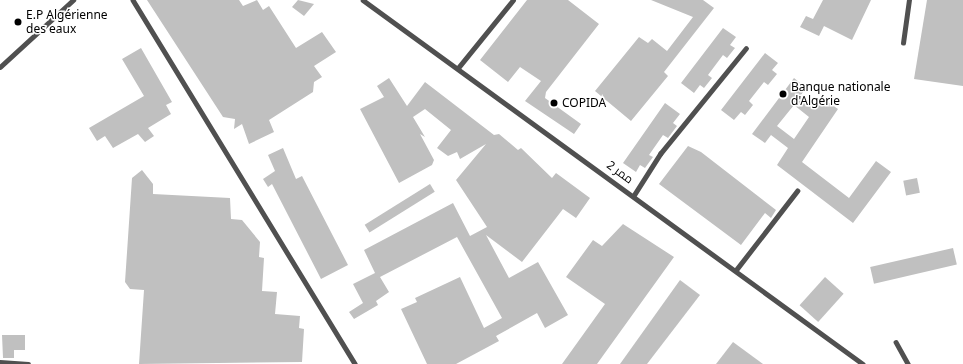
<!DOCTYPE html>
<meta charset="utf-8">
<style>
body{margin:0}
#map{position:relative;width:963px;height:364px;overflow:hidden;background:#fff;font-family:"Noto Sans",Cairo,sans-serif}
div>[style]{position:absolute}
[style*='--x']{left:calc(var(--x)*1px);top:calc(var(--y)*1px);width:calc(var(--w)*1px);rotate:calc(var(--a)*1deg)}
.building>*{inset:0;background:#c0c0c0;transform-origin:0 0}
.service>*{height:4.5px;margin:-2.25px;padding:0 2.25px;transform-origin:2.25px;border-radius:2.25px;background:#505050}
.dots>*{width:11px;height:11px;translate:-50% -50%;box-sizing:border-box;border:2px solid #fff;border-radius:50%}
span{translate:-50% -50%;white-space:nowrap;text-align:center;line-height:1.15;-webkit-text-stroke:3px #fff;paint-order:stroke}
.poi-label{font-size:12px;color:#000}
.left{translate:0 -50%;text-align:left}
.street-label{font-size:12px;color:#000}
</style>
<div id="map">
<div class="building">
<i style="clip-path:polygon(147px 0,239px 0,243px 6px,257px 0,263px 10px,269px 6px,296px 48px,322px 32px,336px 52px,314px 66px,322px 77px,314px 82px,313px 92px,269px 120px,274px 132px,249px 144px,242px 124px,234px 129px,235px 119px,223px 117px)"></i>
<i style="clip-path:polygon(298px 0,314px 4px,304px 16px,292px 7px)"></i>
<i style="clip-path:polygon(527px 0,568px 0,599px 24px,546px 92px,545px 98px,581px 124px,574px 134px,525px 101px,541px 81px,520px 67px,508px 82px,480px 60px)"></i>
<i style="clip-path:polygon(651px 0,703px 0,714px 8px,664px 72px,668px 76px,631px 121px,595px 91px,639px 37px,648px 43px,652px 39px,667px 51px,693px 17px)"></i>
<i style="clip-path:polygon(823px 0,871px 0,852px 40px,824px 26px,819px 36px,800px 27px,806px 16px,813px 19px)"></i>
<i style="clip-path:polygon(927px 0,963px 0,963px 86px,914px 79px)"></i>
<i style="clip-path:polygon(723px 28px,736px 37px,730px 45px,735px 48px,727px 58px,723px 55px,708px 75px,712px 78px,704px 88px,700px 85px,694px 93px,681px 83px)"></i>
<i style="clip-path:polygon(141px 48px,172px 102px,166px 105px,171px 114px,148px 128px,154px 136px,145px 142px,138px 134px,113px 148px,105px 136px,97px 141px,89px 128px,144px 96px,122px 59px)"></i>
<i style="clip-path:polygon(765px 53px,778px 63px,772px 70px,777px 74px,768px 85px,764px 82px,749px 101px,753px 105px,745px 115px,741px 112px,734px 120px,721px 110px)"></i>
<i style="clip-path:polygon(389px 78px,407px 106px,425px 82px,494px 135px,499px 134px,518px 150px,521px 148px,552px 178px,556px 173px,590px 198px,576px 218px,563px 209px,522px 262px,486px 235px,509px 278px,538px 262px,568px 315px,545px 328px,537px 313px,496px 336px,499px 341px,456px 364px,427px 364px,401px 309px,417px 302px,415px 298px,460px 277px,484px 328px,502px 318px,457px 237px,380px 277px,389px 292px,376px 301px,378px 305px,354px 319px,349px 312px,363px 303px,353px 284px,375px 273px,364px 250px,453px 203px,470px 236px,487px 227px,456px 180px,486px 144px,460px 159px,457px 152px,448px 156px,437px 148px,451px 130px,425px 109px,413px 117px,425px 137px,420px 134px,434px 160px,432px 165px,399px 183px,360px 109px,384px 97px,377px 86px)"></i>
<i style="clip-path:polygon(evenodd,794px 78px,806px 88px,801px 95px,816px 107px,822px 98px,838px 109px,802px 162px,849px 198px,876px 161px,891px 172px,853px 223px,777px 165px,788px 148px,771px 135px,765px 143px,752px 134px,794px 78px,794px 105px,809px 117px,794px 139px,777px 126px,794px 105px)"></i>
<i style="clip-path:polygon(665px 103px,680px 114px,673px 123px,677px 126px,668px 138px,663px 135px,649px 155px,653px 157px,645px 168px,640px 165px,636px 172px,623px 163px)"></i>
<i style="clip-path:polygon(688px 146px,701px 152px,776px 210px,771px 218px,765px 213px,741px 245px,659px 184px)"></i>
<i style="clip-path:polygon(283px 148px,296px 179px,302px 176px,348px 265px,321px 279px,272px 184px,268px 187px,263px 179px,275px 171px,268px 155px)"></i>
<i style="clip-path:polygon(142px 170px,153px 184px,153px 194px,230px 198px,231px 219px,242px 220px,260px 242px,259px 257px,264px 258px,262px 291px,277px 292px,275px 314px,300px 316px,299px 328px,304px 329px,302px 362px,139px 364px,144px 290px,130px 289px,125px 282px,132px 178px)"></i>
<i style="left:917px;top:178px;width:15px;height:14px;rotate:79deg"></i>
<i style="left:430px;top:184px;width:9px;height:77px;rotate:58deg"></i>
<i style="clip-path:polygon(623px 224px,674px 257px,597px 364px,562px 364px,605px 304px,566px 277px,593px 240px,602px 246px)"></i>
<i style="left:953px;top:248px;width:17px;height:85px;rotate:77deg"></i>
<i style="left:825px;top:277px;width:25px;height:38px;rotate:42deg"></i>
<i style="clip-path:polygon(680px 280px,700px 295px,647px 364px,620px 364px)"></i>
<i style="clip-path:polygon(2px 335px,25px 335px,25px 350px,14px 350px,14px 358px,3px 358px)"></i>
<i style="clip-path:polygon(733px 342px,763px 364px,716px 364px)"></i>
</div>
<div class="service">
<i style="--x:133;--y:0;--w:426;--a:58.6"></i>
<i style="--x:363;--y:0;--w:618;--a:36.05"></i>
<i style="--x:903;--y:43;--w:43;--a:-82.1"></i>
<i style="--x:0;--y:67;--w:99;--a:-42.5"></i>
<i style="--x:458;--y:68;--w:87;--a:-51"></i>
<i style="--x:634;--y:195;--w:49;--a:-57.6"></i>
<i style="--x:660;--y:154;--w:136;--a:-50.9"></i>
<i style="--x:736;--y:270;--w:100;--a:-52.3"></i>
<i style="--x:896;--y:342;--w:25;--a:61"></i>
<i style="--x:0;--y:362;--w:28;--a:4"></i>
</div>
<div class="dots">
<i style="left:18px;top:22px;background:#000"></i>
<i style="left:783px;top:94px;background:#000"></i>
<i style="left:554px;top:103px;background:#000"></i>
</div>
<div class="poi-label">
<span class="left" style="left:26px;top:22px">E.P Algérienne<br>des eaux</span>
<span class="left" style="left:791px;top:94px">Banque nationale<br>d'Algérie</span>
<span class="left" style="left:562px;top:103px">COPIDA</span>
</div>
<div class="street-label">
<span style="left:620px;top:172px;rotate:36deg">ممر 2</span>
</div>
</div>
